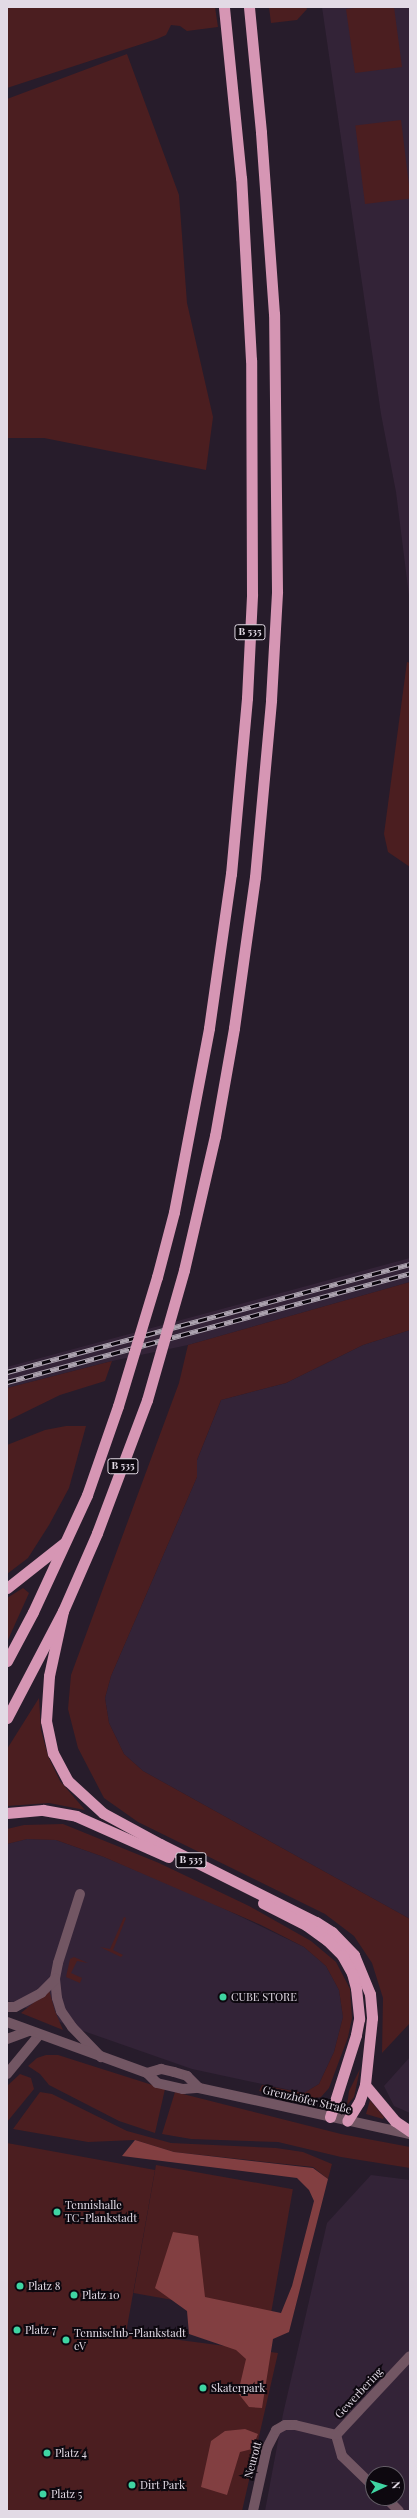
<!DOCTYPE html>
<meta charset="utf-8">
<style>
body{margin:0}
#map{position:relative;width:417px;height:2518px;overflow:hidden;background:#271c2b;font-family:"Playfair Display",serif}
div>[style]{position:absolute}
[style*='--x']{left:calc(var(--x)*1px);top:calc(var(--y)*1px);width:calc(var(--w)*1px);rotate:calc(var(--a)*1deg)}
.built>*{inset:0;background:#332337}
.green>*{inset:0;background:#4b1e20;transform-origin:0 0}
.forest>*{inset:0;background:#823f41}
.minor>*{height:10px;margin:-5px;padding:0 5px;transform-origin:5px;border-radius:5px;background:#725663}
.tertiary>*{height:10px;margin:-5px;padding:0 5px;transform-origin:5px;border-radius:5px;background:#725663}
.trunk>*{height:11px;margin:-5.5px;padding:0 5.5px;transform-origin:5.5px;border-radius:5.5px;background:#d696b4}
.rail>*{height:4.5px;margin-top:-2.25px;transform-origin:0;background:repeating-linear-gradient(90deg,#0d080f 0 9px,#aca3af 0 18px);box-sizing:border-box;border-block:1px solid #aca3af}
.trunk-bridge>*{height:11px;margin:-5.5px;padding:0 5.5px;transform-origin:5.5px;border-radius:5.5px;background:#d696b4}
.dots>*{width:11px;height:11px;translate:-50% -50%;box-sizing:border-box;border:2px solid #0d080f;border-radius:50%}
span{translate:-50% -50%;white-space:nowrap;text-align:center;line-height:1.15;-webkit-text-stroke:4px #0d080f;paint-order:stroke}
.shield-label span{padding:1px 3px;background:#0d080f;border:1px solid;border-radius:3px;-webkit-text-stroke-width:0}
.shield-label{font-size:10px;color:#e2dae5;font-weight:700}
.poi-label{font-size:11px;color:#e2dae5}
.left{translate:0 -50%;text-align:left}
.street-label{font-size:11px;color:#e2dae5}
.frame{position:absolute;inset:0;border:8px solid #e2dae5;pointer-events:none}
.north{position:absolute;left:365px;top:2466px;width:40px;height:40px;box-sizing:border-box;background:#0d080f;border:1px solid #625c65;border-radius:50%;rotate:86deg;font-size:11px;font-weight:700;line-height:16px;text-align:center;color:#e2dae5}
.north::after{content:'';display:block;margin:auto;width:14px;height:18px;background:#3fd4a2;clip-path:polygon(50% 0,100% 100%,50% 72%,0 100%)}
</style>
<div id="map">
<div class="built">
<i style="clip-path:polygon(322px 7px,410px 7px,410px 604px,396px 492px,381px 414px)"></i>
<i style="clip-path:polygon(410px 1258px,410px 1282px,188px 1345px,112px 1361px,7px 1388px,7px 1367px)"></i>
<i style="clip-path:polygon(410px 1330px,410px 1919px,143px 1771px,124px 1754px,109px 1723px,105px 1698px,111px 1676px,197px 1477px,197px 1460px,221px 1400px,286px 1383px,363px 1345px)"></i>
<i style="clip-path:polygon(27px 1839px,56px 1840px,104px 1857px,202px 1898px,304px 1947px,326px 1966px,339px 1990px,343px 2017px,334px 2052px,319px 2084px,304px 2093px,192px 2069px,72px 2027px,7px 2000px,7px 1844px)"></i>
<i style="clip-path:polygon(410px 2057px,410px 2113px,394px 2106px,384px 2086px)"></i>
<i style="clip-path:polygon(evenodd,371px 2175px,410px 2180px,410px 2511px,265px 2511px,283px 2414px,327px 2223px,371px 2175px,373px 2474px,397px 2474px,397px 2498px,373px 2498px,373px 2474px)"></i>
</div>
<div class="green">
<i style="clip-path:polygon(7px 7px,215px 7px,218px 27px,187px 31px,180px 26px,171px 25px,166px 35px,157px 39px,7px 88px)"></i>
<i style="clip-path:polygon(269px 7px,306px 7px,307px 9px,297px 20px,271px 23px)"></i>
<i style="clip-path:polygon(362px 7px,394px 7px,402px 67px,355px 73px,346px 9px)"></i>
<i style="clip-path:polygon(127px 54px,179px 195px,187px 303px,213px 417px,206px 470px,44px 438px,7px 438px,7px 99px)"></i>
<i style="left:401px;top:120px;width:79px;height:46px;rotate:83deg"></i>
<i style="clip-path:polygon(407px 662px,410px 663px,410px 867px,388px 852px,384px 834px)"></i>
<i style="clip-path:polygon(410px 1282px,410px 1330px,363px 1345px,286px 1383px,221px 1400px,197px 1460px,197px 1477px,111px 1676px,105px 1698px,109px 1723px,124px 1754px,143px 1771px,410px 1919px,410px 2023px,382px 2053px,383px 1998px,372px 1963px,354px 1936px,325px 1914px,138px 1822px,104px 1798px,78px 1748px,68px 1709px,71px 1675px,179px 1383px,188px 1345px)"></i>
<i style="clip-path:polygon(112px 1361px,105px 1381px,60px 1395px,7px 1421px,7px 1388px)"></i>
<i style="clip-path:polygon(66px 1426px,86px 1426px,69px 1488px,49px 1525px,28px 1558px,7px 1574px,7px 1445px,45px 1430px)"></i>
<i style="clip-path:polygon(23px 1588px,29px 1593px,7px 1642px,7px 1598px)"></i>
<i style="clip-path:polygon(39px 1698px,41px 1730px,48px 1756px,60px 1781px,85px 1810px,49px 1803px,7px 1806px,7px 1749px)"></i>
<i style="clip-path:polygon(63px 1824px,159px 1863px,249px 1906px,311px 1941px,336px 1962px,350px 1989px,352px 2018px,348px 2037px,329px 2088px,321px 2097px,305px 2101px,259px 2091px,262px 2085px,304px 2093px,319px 2084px,334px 2052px,343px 2017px,339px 1990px,326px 1966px,304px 1947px,261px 1925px,104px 1857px,56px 1840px,27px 1839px,7px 1844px,7px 1829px,24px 1825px)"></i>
<i style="clip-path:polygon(124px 1917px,126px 1918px,113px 1950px,123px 1955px,121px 1957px,100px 1947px,110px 1949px)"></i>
<i style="clip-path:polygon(74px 1957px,88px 1963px,77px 1961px,71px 1973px,82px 1978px,80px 1983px,66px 1977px,70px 1959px)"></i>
<i style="clip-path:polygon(49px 1990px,55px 2011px,63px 2030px,21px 2013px)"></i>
<i style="clip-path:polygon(46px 2055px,58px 2055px,165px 2089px,155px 2133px,119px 2121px,49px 2085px,40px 2074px,28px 2066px,37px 2058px)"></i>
<i style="clip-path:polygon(360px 2069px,354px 2097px,347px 2105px,349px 2091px)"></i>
<i style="clip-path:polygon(20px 2074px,31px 2078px,34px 2089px,7px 2122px,7px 2086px)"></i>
<i style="clip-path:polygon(40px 2092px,52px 2094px,127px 2131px,171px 2143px,276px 2148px,303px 2152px,332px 2164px,328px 2179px,313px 2167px,174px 2152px,135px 2140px,88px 2142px,13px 2129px)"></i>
<i style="clip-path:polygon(175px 2092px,341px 2134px,410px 2147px,410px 2168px,341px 2157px,278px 2142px,191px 2139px,162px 2134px)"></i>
<i style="clip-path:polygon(370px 2100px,384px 2117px,383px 2119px,366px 2114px)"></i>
<i style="clip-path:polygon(7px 2143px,155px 2170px,126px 2333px,278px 2353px,242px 2511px,7px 2511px)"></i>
<i style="left:156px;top:2165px;width:139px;height:130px;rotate:10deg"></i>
</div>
<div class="forest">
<i style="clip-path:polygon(135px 2140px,174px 2152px,313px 2168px,328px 2179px,289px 2332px,273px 2339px,262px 2408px,249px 2407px,238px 2393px,246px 2359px,236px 2350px,189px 2334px,187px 2311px,155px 2288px,173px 2232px,198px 2236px,205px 2297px,281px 2313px,292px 2286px,314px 2201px,309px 2190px,297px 2178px,122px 2156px)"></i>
<i style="clip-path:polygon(245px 2429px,258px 2434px,252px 2449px,240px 2452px,227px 2495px,201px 2487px,211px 2441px,225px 2431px)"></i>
</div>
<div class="minor">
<i style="--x:80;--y:1894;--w:72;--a:107.7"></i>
<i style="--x:58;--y:1963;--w:16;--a:101"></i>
<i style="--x:55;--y:1979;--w:19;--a:84"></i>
<i style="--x:57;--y:1998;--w:14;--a:73"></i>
<i style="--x:61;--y:2011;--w:19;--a:55"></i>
<i style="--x:72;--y:2027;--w:42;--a:46"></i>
<i style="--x:7;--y:2007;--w:8;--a:0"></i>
<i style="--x:15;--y:2007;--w:30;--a:-28"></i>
<i style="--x:41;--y:1993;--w:20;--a:-45"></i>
<i style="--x:7;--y:2039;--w:23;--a:-20"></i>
<i style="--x:7;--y:2074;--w:50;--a:-50.6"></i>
<i style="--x:373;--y:2486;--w:43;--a:-135.9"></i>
<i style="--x:342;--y:2456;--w:22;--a:-106"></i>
<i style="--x:336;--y:2435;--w:108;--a:-46.9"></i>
<i style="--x:386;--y:2498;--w:18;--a:45"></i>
<i style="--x:253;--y:2511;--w:65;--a:-77.5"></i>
<i style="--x:267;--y:2448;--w:20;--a:-63"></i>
<i style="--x:276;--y:2430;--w:10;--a:-29"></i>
<i style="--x:285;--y:2425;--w:10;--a:0"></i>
<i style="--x:295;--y:2425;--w:42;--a:13.7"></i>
</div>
<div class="tertiary">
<i style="--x:7;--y:2022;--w:149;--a:20"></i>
<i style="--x:147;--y:2073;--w:14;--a:45"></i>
<i style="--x:157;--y:2083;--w:27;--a:13"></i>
<i style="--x:183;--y:2089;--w:16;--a:-4"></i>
<i style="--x:199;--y:2088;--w:216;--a:12.3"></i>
<i style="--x:147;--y:2073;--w:15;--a:-16"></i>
<i style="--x:161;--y:2069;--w:13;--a:13"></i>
<i style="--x:174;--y:2072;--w:14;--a:17"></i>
<i style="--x:187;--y:2076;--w:17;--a:45"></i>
</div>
<div class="trunk">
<i style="--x:184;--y:1270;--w:138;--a:-77"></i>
<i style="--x:215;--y:1136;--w:110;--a:-80"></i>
<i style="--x:234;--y:1028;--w:152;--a:-82.1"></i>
<i style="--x:255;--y:877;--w:178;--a:-84.8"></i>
<i style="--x:271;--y:700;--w:109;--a:-86.8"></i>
<i style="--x:277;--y:591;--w:277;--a:-90.6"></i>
<i style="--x:274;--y:314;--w:182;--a:-94.1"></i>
<i style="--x:261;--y:132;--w:126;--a:-95.5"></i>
<i style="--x:157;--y:1277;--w:67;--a:-75.3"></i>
<i style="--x:174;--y:1212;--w:187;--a:-79.2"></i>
<i style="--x:209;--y:1028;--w:156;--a:-81.9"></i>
<i style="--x:231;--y:874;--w:177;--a:-84.8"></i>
<i style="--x:247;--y:698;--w:104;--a:-87.2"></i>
<i style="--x:252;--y:594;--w:234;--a:-90.2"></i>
<i style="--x:251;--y:360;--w:182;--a:-93.1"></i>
<i style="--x:241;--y:178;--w:172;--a:-95.7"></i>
<i style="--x:7;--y:1588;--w:73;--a:-38.3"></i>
<i style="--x:63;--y:1611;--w:66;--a:102.2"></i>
<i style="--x:49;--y:1676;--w:45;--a:93.8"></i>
<i style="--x:46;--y:1721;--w:33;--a:78"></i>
<i style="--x:53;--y:1753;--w:32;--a:62"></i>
<i style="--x:68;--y:1781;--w:47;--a:42.4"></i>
<i style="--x:103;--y:1813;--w:65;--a:28.5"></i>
<i style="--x:160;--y:1844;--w:174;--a:26.6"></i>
<i style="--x:316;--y:1922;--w:19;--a:32"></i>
<i style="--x:332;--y:1932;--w:32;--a:46"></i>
<i style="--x:354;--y:1955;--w:42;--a:67.7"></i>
<i style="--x:370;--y:1994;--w:24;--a:85"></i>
<i style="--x:372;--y:2018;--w:67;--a:96"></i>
<i style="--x:365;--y:2085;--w:18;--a:109"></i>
<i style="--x:359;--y:2102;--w:22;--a:122"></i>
<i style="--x:7;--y:1661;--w:55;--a:-62"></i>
<i style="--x:33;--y:1612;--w:129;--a:-65.2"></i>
<i style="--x:87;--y:1495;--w:94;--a:-70.8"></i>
<i style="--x:7;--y:1718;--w:121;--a:-62.4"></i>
<i style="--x:63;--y:1611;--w:85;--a:-66.4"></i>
<i style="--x:97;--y:1533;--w:142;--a:-69.4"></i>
<i style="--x:7;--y:1813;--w:36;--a:-5"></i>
<i style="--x:43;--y:1810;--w:34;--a:10"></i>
<i style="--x:76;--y:1816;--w:101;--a:24"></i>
<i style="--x:263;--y:1903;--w:48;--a:27.1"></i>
<i style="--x:306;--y:1925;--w:26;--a:36"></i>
<i style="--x:327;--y:1940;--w:21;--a:45"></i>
<i style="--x:342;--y:1955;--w:21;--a:61"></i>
<i style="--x:352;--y:1973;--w:16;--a:75"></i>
<i style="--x:356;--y:1988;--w:31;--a:84"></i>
<i style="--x:359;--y:2019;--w:16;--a:101"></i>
<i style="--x:356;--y:2035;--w:86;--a:107.6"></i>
<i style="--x:365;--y:2085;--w:47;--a:50.2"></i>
<i style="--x:395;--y:2121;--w:18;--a:34"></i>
</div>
<div class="rail">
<i style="--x:7;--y:1372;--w:417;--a:-15"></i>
<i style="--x:7;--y:1382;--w:417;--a:-15.1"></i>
</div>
<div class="trunk-bridge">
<i style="--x:147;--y:1400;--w:135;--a:-74.1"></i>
<i style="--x:118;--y:1406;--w:135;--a:-73.2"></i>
</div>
<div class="dots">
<i style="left:223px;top:1997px;background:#3fd4a2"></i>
<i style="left:57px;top:2212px;background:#3fd4a2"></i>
<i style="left:20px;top:2286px;background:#3fd4a2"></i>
<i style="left:74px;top:2295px;background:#3fd4a2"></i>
<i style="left:17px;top:2330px;background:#3fd4a2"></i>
<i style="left:66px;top:2340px;background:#3fd4a2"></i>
<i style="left:203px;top:2388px;background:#3fd4a2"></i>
<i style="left:47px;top:2453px;background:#3fd4a2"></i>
<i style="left:132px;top:2485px;background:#3fd4a2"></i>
<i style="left:43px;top:2494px;background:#3fd4a2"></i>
</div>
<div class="shield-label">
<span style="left:250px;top:632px">B 535</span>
<span style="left:123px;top:1466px">B 535</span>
<span style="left:191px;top:1860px">B 535</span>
</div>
<div class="poi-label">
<span class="left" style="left:231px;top:1997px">CUBE STORE</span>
<span class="left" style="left:65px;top:2212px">Tennishalle<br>TC-Plankstadt</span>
<span class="left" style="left:28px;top:2286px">Platz 8</span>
<span class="left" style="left:82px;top:2295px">Platz 10</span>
<span class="left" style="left:25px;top:2330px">Platz 7</span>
<span class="left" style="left:74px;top:2340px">Tennisclub-Plankstadt<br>eV</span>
<span class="left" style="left:211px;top:2388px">Skaterpark</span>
<span class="left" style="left:55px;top:2453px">Platz 4</span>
<span class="left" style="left:140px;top:2485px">Dirt Park</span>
<span class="left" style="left:51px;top:2494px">Platz 5</span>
</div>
<div class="street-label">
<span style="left:307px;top:2100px;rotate:13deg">Grenzhöfer Straße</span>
<span style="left:359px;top:2393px;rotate:-47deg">Gewerbering</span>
<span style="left:253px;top:2460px;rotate:-75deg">Neurott</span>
</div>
<div class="frame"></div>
<div class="north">N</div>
</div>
